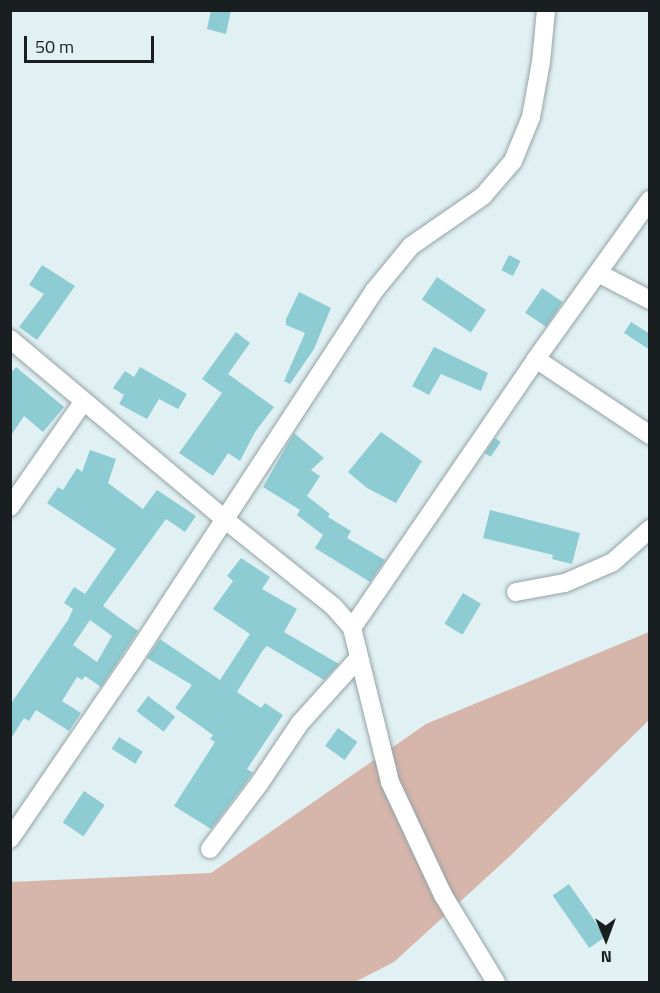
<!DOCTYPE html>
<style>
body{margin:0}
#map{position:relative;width:660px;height:993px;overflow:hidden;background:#e1f1f3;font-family:"Titillium Web",sans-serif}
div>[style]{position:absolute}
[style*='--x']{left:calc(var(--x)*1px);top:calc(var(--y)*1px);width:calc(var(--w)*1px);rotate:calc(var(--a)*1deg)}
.green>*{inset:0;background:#d6b5ab}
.building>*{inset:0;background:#8dccd2;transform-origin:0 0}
.roads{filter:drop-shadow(0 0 2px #94a3a5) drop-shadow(0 0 2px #94a3a5)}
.minor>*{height:18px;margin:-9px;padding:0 9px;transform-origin:9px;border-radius:9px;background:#fff}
span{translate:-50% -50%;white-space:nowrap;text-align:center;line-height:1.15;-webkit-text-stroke:4.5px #e1f1f3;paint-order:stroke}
.frame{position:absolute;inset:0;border:12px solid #191f20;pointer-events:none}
.north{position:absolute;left:576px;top:909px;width:60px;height:60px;-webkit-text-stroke:4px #e1f1f3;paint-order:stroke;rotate:179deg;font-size:16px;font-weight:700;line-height:24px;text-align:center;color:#191f20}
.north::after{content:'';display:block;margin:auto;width:21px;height:27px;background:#191f20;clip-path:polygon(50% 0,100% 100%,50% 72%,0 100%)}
.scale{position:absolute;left:24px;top:36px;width:130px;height:27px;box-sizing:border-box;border:3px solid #191f20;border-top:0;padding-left:8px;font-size:18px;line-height:21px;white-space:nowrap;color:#191f20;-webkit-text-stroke:4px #e1f1f3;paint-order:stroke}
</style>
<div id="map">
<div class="green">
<i style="clip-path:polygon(649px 632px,649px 720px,509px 857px,394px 962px,355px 982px,11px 982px,10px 882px,211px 873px,426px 724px)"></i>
</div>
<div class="building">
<i style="clip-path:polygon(211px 10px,231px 10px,226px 34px,207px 29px)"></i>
<i style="left:509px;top:255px;width:13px;height:17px;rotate:27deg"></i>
<i style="clip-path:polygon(42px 265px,75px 286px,37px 340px,19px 327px,44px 294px,29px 285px)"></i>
<i style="left:437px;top:277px;width:59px;height:27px;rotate:34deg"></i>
<i style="left:542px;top:288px;width:25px;height:30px;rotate:34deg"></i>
<i style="clip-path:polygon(299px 292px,331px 308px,314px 349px,290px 384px,284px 381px,305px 333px,286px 325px,286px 319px)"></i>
<i style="clip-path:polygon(631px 322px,650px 334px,650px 350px,624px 333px)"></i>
<i style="clip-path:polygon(236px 332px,250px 343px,228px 374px,274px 407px,255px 432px,240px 461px,228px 453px,213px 476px,179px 453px,222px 393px,202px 379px)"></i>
<i style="clip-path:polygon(434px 347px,488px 373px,481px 391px,441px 374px,429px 395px,412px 386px)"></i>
<i style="clip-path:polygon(16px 367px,64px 407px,43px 432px,24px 416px,10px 437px,10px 374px)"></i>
<i style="clip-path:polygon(140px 367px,187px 394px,178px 409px,159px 399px,147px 419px,119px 404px,124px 395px,113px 388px,125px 371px,134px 377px)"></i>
<i style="clip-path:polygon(381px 432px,422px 461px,396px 503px,367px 488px,348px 472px)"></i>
<i style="clip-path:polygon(294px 433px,324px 458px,311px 470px,320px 476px,307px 496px,330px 514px,328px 517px,351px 531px,347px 538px,385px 560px,370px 582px,315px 548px,323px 535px,297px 515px,300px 510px,263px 487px)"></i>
<i style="left:495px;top:438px;width:7px;height:18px;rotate:34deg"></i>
<i style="clip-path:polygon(evenodd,90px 450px,116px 459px,108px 483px,143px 509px,157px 490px,196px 516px,185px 532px,166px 519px,103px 606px,138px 631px,101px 687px,85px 676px,82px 680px,77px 677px,62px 701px,81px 713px,69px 731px,36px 710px,29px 721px,24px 718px,10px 740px,10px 705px,68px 620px,73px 609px,64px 603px,74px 587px,85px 594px,116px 549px,47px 503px,58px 487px,63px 490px,77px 468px,82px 472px,90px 450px,90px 620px,112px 636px,97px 662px,73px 645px,90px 620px)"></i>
<i style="clip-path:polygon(490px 510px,580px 533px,572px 564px,552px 559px,553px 555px,483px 538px)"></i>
<i style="clip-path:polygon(241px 558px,270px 577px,262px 589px,297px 609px,284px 632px,339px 664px,324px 680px,267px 646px,263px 650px,237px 692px,261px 708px,265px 703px,283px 715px,247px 769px,253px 773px,211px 829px,174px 806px,215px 742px,210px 739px,213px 735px,175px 708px,192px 685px,147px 658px,160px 639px,220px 680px,250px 634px,213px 609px,233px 581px,227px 576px)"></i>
<i style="left:463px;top:593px;width:21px;height:36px;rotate:31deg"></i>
<i style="left:148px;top:696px;width:34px;height:19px;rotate:37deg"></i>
<i style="left:338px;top:728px;width:24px;height:22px;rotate:36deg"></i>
<i style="left:119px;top:737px;width:28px;height:14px;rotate:32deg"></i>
<i style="left:84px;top:791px;width:25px;height:38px;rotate:34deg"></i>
<i style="left:569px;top:884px;width:64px;height:20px;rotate:55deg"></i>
</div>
<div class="roads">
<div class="minor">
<i style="--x:598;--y:273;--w:59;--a:27.4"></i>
<i style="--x:10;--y:339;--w:278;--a:40"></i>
<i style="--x:223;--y:518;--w:142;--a:38.7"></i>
<i style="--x:334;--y:607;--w:28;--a:49"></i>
<i style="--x:352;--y:628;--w:159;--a:76.1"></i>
<i style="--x:390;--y:782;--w:125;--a:64.9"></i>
<i style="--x:443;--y:895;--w:102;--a:58.7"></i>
<i style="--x:536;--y:359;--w:137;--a:33.7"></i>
<i style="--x:10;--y:507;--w:129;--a:-55.1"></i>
<i style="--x:516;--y:592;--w:50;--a:-10.4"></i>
<i style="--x:565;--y:583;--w:52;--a:-23.6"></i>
<i style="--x:613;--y:562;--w:50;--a:-41.7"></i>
<i style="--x:352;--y:628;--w:326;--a:-55.6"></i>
<i style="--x:536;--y:359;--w:196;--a:-54.4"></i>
<i style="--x:10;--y:839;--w:212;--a:-55.6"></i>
<i style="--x:130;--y:664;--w:446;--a:-56.8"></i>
<i style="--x:374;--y:291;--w:58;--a:-50.6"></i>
<i style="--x:411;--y:246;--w:88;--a:-34.8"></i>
<i style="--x:483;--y:196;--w:46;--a:-49.4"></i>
<i style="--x:513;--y:161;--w:48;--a:-67.8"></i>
<i style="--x:531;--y:117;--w:56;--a:-79.7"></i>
<i style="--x:541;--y:62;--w:52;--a:-84.5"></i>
<i style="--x:210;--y:849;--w:81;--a:-53"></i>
<i style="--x:259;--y:784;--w:73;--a:-56.1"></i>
<i style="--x:300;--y:723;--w:85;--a:-47.9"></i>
</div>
</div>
<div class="frame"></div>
<div class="north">N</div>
<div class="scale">50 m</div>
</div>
